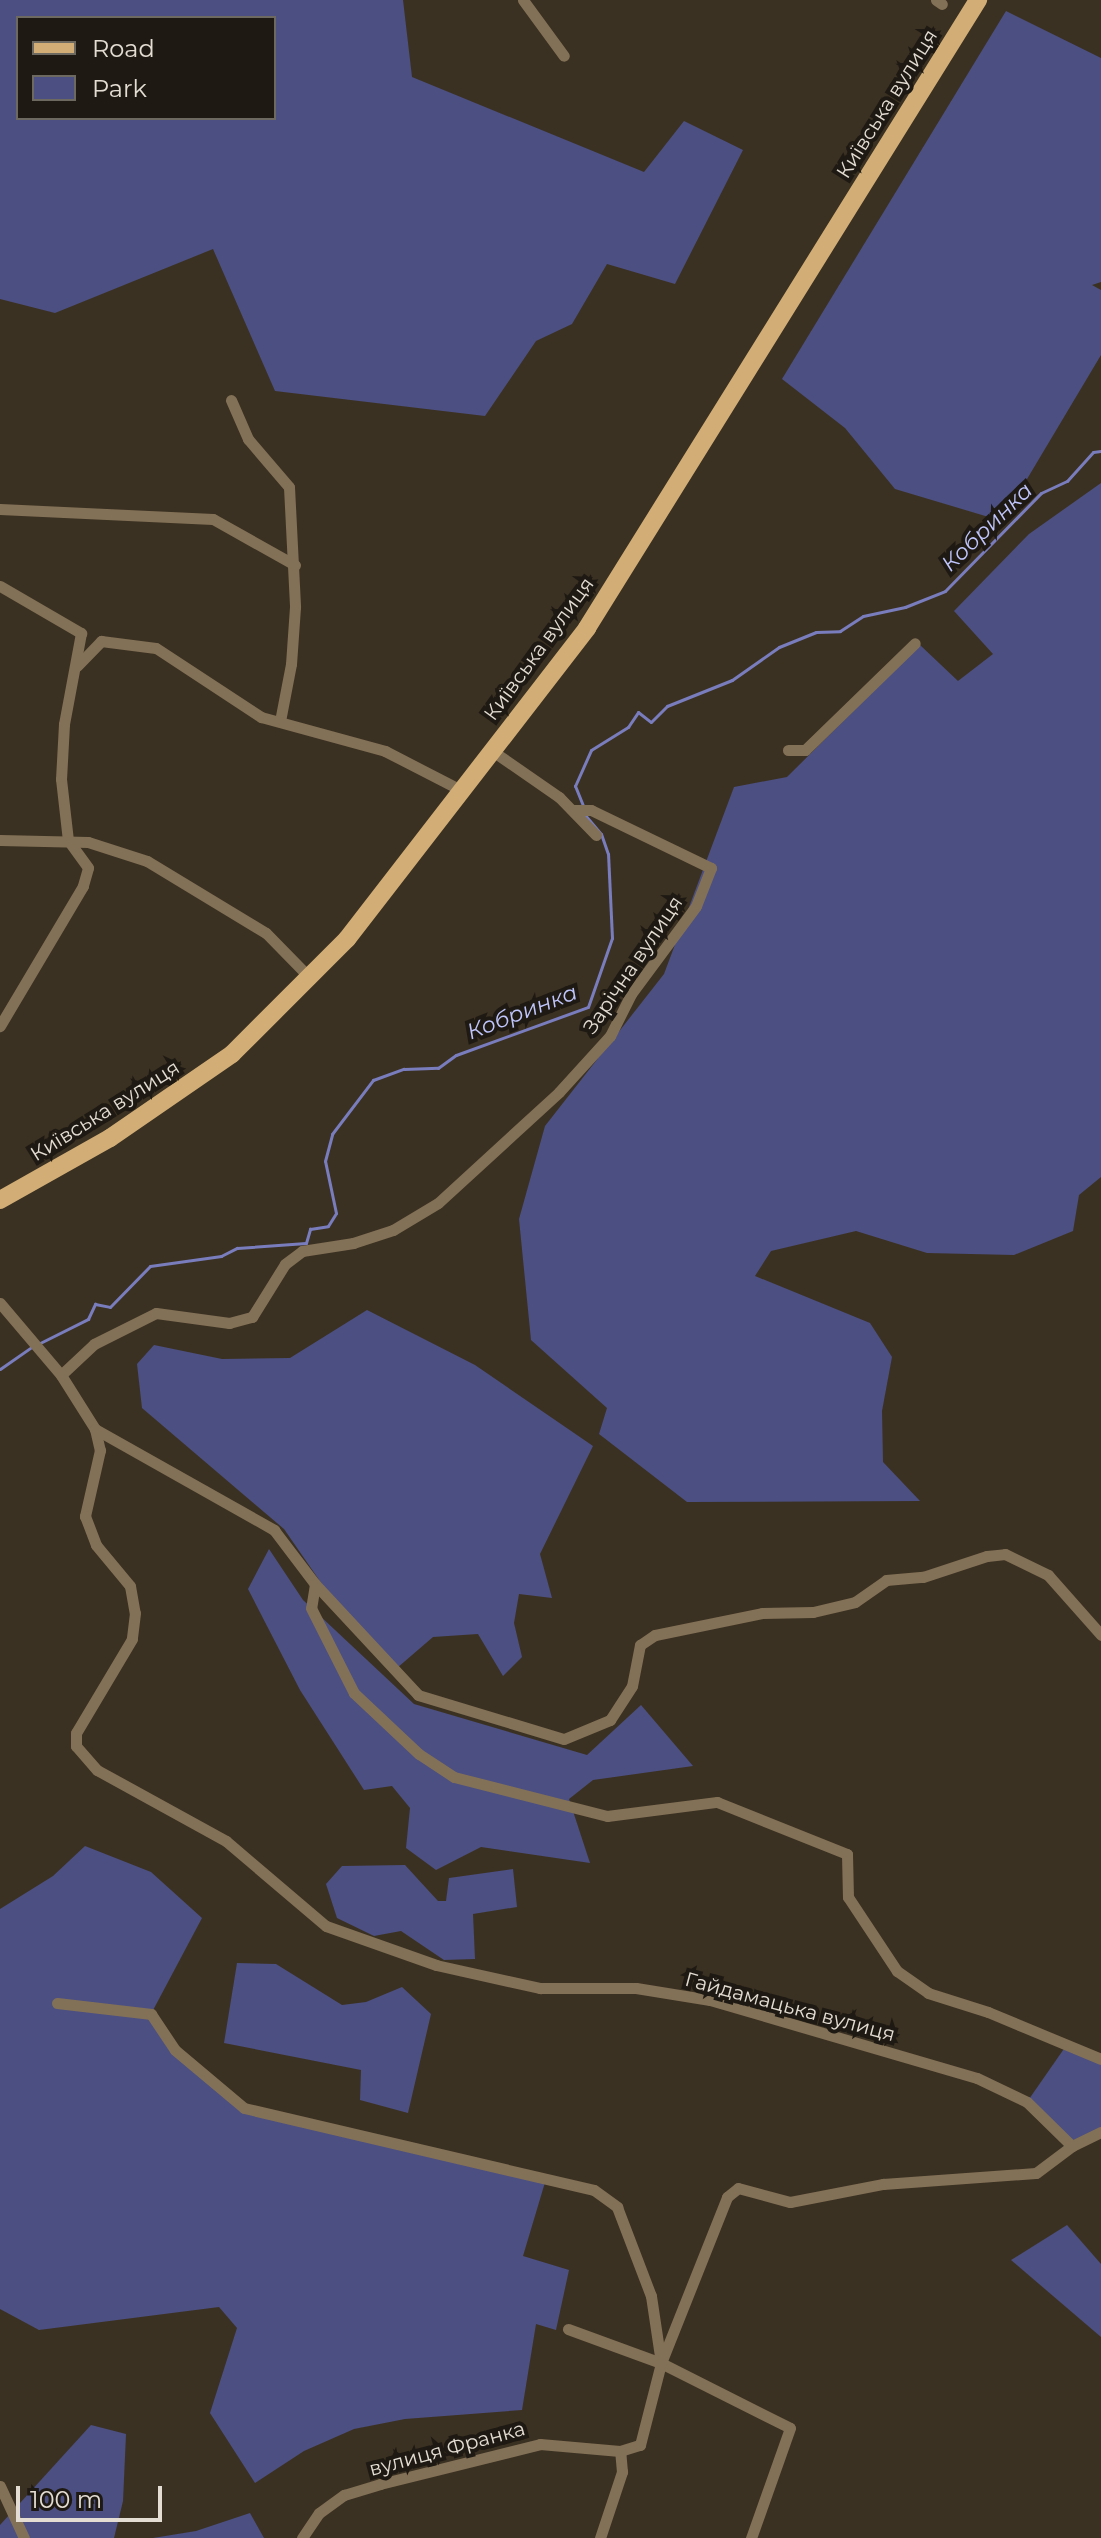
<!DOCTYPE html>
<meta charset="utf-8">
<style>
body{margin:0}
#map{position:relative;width:1101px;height:2538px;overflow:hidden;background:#3b3122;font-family:Montserrat,sans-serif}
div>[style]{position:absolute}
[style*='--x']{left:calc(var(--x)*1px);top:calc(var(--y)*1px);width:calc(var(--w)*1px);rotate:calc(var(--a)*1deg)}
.green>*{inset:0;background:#4c4f81}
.stream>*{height:3px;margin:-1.5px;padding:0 1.5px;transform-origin:1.5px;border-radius:1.5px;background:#797dbe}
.minor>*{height:11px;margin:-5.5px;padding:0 5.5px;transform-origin:5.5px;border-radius:5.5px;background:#837157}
.primary>*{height:18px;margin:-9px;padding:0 9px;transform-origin:9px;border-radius:9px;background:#d2ae76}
span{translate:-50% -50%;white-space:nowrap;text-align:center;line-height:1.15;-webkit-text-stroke:8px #1e1a13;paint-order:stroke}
.street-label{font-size:20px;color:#e4ddd4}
.water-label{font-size:22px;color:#c0c6fd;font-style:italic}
.legend{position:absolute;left:16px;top:16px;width:260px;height:104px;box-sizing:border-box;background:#1e1a13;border:2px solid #6d6860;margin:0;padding:10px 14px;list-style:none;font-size:24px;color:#e4ddd4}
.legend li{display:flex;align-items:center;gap:16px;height:40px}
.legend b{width:40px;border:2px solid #6d6860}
.scale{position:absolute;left:16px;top:2486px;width:146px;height:36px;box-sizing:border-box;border:4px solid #e4ddd4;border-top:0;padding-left:10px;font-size:24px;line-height:28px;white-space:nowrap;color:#e4ddd4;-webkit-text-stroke:6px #1e1a13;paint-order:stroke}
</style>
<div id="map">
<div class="green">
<i style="clip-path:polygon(evenodd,0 0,403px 0,412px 77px,644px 172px,684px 121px,743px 150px,675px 284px,607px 264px,572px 324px,536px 341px,485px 416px,275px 391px,213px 249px,55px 313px,0 299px,0 0,18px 18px,274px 18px,274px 118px,18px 118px,18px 18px)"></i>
<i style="clip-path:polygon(1006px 11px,1101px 58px,1101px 282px,1092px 285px,1101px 290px,1101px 355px,1002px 521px,895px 489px,845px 428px,782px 379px)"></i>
<i style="clip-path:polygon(1101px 483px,1101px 1177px,1079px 1195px,1073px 1231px,1014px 1255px,927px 1253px,856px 1231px,771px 1251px,755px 1276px,870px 1323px,892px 1357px,882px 1411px,883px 1462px,920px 1501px,687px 1502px,599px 1434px,607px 1408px,531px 1340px,519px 1219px,545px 1126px,664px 974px,734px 787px,787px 777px,920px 645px,958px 681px,993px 654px,954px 611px,1029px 534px)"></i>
<i style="clip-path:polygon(367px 1310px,475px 1365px,593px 1446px,540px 1554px,552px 1598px,519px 1594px,514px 1623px,522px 1657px,503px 1676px,478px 1634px,433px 1637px,397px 1668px,324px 1587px,284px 1529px,142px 1408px,137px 1364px,154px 1345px,222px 1359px,290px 1358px)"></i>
<i style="clip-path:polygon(269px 1549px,303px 1600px,414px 1704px,587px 1755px,641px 1705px,693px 1766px,593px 1780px,569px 1799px,590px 1863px,481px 1847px,436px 1870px,406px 1848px,410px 1808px,392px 1786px,364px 1790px,300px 1690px,248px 1589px)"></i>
<i style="clip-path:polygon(85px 1846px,151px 1872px,202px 1918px,151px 2014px,175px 2050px,244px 2108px,546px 2179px,523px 2256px,569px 2270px,556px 2330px,536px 2324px,522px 2410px,405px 2419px,354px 2429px,304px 2451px,255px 2483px,210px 2413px,237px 2328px,219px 2307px,39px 2330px,0 2309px,0 1909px,53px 1876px)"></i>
<i style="clip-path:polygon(405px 1865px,438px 1901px,446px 1901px,449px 1878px,513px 1869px,517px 1907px,473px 1914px,475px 1959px,444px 1960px,401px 1931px,374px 1936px,337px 1918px,326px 1884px,342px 1866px)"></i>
<i style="clip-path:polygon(237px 1963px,276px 1964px,342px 2005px,366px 2002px,402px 1987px,431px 2014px,408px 2113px,360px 2100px,361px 2070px,224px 2043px)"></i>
<i style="clip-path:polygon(1068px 2043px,1101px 2059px,1101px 2132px,1072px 2146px,1027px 2102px)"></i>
<i style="clip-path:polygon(1067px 2225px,1101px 2264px,1101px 2337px,1011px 2260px)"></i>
<i style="clip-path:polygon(91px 2425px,126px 2434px,123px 2501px,114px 2538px,0 2538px,0 2525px)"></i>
<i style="clip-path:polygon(250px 2513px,264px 2538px,153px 2538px,196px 2531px)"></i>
</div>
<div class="stream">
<i style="--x:584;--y:808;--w:24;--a:-112"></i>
<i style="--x:575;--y:786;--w:39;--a:-66"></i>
<i style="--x:591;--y:750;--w:44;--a:-31.9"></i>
<i style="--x:628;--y:727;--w:18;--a:-56"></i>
<i style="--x:638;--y:712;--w:16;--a:38"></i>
<i style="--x:651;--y:722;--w:23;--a:-45"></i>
<i style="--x:667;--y:706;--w:70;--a:-21.8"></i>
<i style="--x:732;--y:680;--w:57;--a:-35.1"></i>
<i style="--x:779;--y:647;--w:40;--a:-22"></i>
<i style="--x:816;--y:632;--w:24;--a:-2"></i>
<i style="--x:840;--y:631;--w:27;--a:-33"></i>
<i style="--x:863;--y:616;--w:43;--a:-12.1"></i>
<i style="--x:905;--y:607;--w:43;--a:-21.8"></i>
<i style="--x:945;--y:591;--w:137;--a:-45.6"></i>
<i style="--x:1041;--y:493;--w:29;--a:-25"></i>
<i style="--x:1067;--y:481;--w:39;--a:-48"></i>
<i style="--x:1093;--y:452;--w:8;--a:-7"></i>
<i style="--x:40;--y:1343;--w:54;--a:-26.6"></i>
<i style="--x:88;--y:1319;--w:17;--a:-65"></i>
<i style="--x:95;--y:1304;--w:15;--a:11"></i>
<i style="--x:110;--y:1307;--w:57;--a:-45.7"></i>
<i style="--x:150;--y:1266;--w:72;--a:-8"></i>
<i style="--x:221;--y:1256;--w:18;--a:-27"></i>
<i style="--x:237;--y:1248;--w:69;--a:-4.1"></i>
<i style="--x:306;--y:1243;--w:15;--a:-74"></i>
<i style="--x:310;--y:1229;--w:18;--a:-9"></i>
<i style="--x:328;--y:1226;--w:15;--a:-58"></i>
<i style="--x:336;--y:1213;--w:53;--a:-101.9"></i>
<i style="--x:325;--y:1161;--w:28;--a:-75"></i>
<i style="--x:332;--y:1134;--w:68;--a:-52.8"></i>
<i style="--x:373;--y:1080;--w:33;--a:-20"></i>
<i style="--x:404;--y:1069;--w:34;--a:-2"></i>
<i style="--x:438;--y:1068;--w:22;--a:-36"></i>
<i style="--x:456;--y:1055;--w:140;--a:-20"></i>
<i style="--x:588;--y:1007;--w:73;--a:-70.8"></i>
<i style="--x:612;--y:938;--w:84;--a:-92.7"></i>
<i style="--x:608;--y:854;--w:21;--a:-109"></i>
<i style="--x:601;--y:834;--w:25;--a:-130"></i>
<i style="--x:0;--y:1369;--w:40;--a:-34.9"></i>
</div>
<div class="minor">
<i style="--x:523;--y:0;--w:69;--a:53.8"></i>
<i style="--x:936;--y:0;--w:7;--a:34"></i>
<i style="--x:231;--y:400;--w:43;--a:66.4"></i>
<i style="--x:248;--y:439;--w:63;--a:49.5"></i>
<i style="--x:289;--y:487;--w:120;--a:87.1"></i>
<i style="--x:295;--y:607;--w:57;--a:94"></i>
<i style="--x:291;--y:664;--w:58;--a:100.9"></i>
<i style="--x:0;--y:509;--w:213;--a:2.7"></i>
<i style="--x:213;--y:519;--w:94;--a:29.3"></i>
<i style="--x:0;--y:586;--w:94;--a:30.1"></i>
<i style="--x:81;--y:633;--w:93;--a:100.6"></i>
<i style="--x:64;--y:724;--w:55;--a:93.1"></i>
<i style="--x:61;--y:779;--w:61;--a:83.5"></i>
<i style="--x:68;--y:840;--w:34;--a:54"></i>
<i style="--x:88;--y:868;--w:19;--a:106"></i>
<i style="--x:83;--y:886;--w:163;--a:120.7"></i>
<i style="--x:77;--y:666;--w:35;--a:-46"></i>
<i style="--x:101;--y:641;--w:55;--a:7.3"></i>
<i style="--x:156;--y:648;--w:126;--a:33.3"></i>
<i style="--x:261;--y:717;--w:129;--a:15.3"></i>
<i style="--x:385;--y:751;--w:85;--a:27.2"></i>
<i style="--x:491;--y:750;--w:83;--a:34.7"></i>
<i style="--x:559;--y:797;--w:53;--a:45.8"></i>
<i style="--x:788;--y:750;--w:17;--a:0"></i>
<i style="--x:805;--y:750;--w:153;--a:-44.2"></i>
<i style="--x:0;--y:840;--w:88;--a:1.3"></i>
<i style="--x:88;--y:842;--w:62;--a:17.9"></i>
<i style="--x:147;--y:861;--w:139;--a:31.2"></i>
<i style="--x:266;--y:933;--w:64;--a:45.6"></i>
<i style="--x:0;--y:1303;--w:94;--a:49.7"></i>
<i style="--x:61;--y:1375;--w:64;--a:57.8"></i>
<i style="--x:95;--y:1429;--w:206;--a:29.4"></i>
<i style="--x:274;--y:1530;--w:68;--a:52.8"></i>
<i style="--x:315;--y:1584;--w:24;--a:99"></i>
<i style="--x:311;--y:1608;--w:95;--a:63.2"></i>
<i style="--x:354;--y:1693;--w:89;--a:43.2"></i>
<i style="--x:419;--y:1754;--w:42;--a:33.3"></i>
<i style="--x:454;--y:1777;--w:158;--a:14.3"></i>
<i style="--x:607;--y:1816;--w:111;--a:-7.3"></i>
<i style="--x:717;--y:1802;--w:140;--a:21.8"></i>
<i style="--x:847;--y:1854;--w:43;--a:88.7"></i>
<i style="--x:848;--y:1897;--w:89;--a:56.5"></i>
<i style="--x:897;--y:1971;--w:38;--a:35"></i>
<i style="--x:928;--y:1993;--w:63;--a:17.6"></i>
<i style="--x:988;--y:2012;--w:122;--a:22.6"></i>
<i style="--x:61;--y:1375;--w:45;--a:-43.2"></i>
<i style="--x:94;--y:1344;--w:69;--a:-26.6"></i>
<i style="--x:156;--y:1313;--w:74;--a:7.8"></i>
<i style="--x:229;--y:1323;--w:24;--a:-15"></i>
<i style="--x:252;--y:1317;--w:62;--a:-58.1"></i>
<i style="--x:285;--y:1264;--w:21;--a:-37"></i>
<i style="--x:302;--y:1251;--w:52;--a:-8.9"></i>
<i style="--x:353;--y:1243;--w:42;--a:-18"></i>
<i style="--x:393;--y:1230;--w:52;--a:-31"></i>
<i style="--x:438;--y:1203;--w:164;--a:-42.5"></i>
<i style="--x:559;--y:1092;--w:76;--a:-47.7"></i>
<i style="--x:610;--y:1036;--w:47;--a:-63.4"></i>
<i style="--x:631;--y:994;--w:109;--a:-53.5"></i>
<i style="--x:696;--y:906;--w:41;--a:-68.5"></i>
<i style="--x:711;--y:868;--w:133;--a:-154.2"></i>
<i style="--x:591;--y:810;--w:18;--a:180"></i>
<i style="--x:95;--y:1429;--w:22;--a:77"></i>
<i style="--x:100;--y:1450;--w:68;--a:102.8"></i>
<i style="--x:85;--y:1516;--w:31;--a:69"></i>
<i style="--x:96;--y:1545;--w:53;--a:50.3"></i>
<i style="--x:130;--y:1586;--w:27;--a:80"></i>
<i style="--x:135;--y:1613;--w:26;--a:97"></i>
<i style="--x:132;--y:1639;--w:109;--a:120.8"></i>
<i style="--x:76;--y:1733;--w:13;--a:90"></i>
<i style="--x:76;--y:1746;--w:32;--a:49"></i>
<i style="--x:97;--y:1770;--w:147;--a:28.8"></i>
<i style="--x:226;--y:1841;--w:131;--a:40.4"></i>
<i style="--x:326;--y:1926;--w:117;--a:19.5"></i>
<i style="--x:436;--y:1965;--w:107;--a:12.5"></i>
<i style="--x:540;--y:1988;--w:96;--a:0"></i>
<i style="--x:636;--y:1988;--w:75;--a:9.2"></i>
<i style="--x:710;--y:2000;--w:278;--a:16.3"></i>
<i style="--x:977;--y:2078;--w:55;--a:25.6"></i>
<i style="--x:1027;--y:2102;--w:63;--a:44.4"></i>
<i style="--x:1072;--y:2146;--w:32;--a:-26"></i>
<i style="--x:315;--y:1584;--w:151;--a:47.1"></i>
<i style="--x:418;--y:1695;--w:152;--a:16.8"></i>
<i style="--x:564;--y:1739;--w:50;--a:-22.4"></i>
<i style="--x:610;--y:1720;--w:40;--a:-57.1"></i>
<i style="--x:632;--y:1686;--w:42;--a:-79"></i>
<i style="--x:640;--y:1645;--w:18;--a:-34"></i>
<i style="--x:655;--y:1635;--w:109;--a:-11.6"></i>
<i style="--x:762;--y:1613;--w:51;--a:-1.1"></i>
<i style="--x:813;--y:1612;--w:43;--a:-13.4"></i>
<i style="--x:855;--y:1602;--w:38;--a:-35"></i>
<i style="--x:886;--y:1580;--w:37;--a:-5"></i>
<i style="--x:923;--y:1577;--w:67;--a:-18.2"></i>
<i style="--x:987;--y:1556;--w:18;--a:-6"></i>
<i style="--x:1005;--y:1554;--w:48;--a:26"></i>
<i style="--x:1048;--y:1575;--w:80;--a:48.5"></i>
<i style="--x:57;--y:2003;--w:95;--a:6.7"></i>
<i style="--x:151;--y:2014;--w:43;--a:56.3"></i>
<i style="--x:175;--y:2050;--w:90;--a:40"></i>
<i style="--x:244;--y:2108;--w:359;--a:13.2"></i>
<i style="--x:594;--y:2190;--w:29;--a:36"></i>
<i style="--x:617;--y:2207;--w:95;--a:69.1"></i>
<i style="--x:651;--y:2296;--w:68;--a:81.5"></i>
<i style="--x:661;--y:2363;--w:144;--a:26.7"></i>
<i style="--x:790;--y:2428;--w:117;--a:109.5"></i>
<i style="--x:568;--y:2329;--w:99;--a:20.1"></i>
<i style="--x:0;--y:2486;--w:57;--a:65.2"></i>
<i style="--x:302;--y:2538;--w:30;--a:-56"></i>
<i style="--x:319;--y:2513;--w:31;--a:-36"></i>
<i style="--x:344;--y:2495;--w:38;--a:-17"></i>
<i style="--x:380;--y:2484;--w:165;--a:-14"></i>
<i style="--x:540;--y:2444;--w:80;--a:5"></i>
<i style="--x:620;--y:2451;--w:21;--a:-17"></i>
<i style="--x:640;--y:2445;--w:85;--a:-75.6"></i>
<i style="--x:661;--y:2363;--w:179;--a:-68.3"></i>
<i style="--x:727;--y:2197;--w:14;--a:-39"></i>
<i style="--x:738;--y:2188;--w:54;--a:15.1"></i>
<i style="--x:790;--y:2202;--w:95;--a:-11"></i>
<i style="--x:883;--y:2184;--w:153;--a:-4.1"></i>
<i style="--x:1036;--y:2173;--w:45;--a:-36.9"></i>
<i style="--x:600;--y:2538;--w:70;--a:-71.6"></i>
<i style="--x:622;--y:2472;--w:21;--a:-95"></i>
</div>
<div class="primary">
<i style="--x:0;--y:1200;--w:126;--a:-29.4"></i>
<i style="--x:110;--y:1138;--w:148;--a:-34.5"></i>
<i style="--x:232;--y:1054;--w:163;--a:-45"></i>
<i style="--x:347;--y:939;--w:393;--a:-52.3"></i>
<i style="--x:587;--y:628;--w:740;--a:-58.09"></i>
</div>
<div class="street-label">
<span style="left:887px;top:104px;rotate:-58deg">Київська вулиця</span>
<span style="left:539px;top:649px;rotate:-54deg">Київська вулиця</span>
<span style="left:633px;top:965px;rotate:-56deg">Зарічна вулиця</span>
<span style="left:105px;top:1111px;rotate:-32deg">Київська вулиця</span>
<span style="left:790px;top:2007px;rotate:15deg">Гайдамацька вулиця</span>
<span style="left:447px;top:2449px;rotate:-15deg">вулиця Франка</span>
</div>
<div class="water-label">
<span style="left:987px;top:527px;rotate:-44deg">Кобринка</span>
<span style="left:522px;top:1012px;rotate:-21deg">Кобринка</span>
</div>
<ul class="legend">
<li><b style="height:10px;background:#d2ae76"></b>Road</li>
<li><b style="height:22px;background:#4c4f81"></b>Park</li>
</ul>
<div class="scale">100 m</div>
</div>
